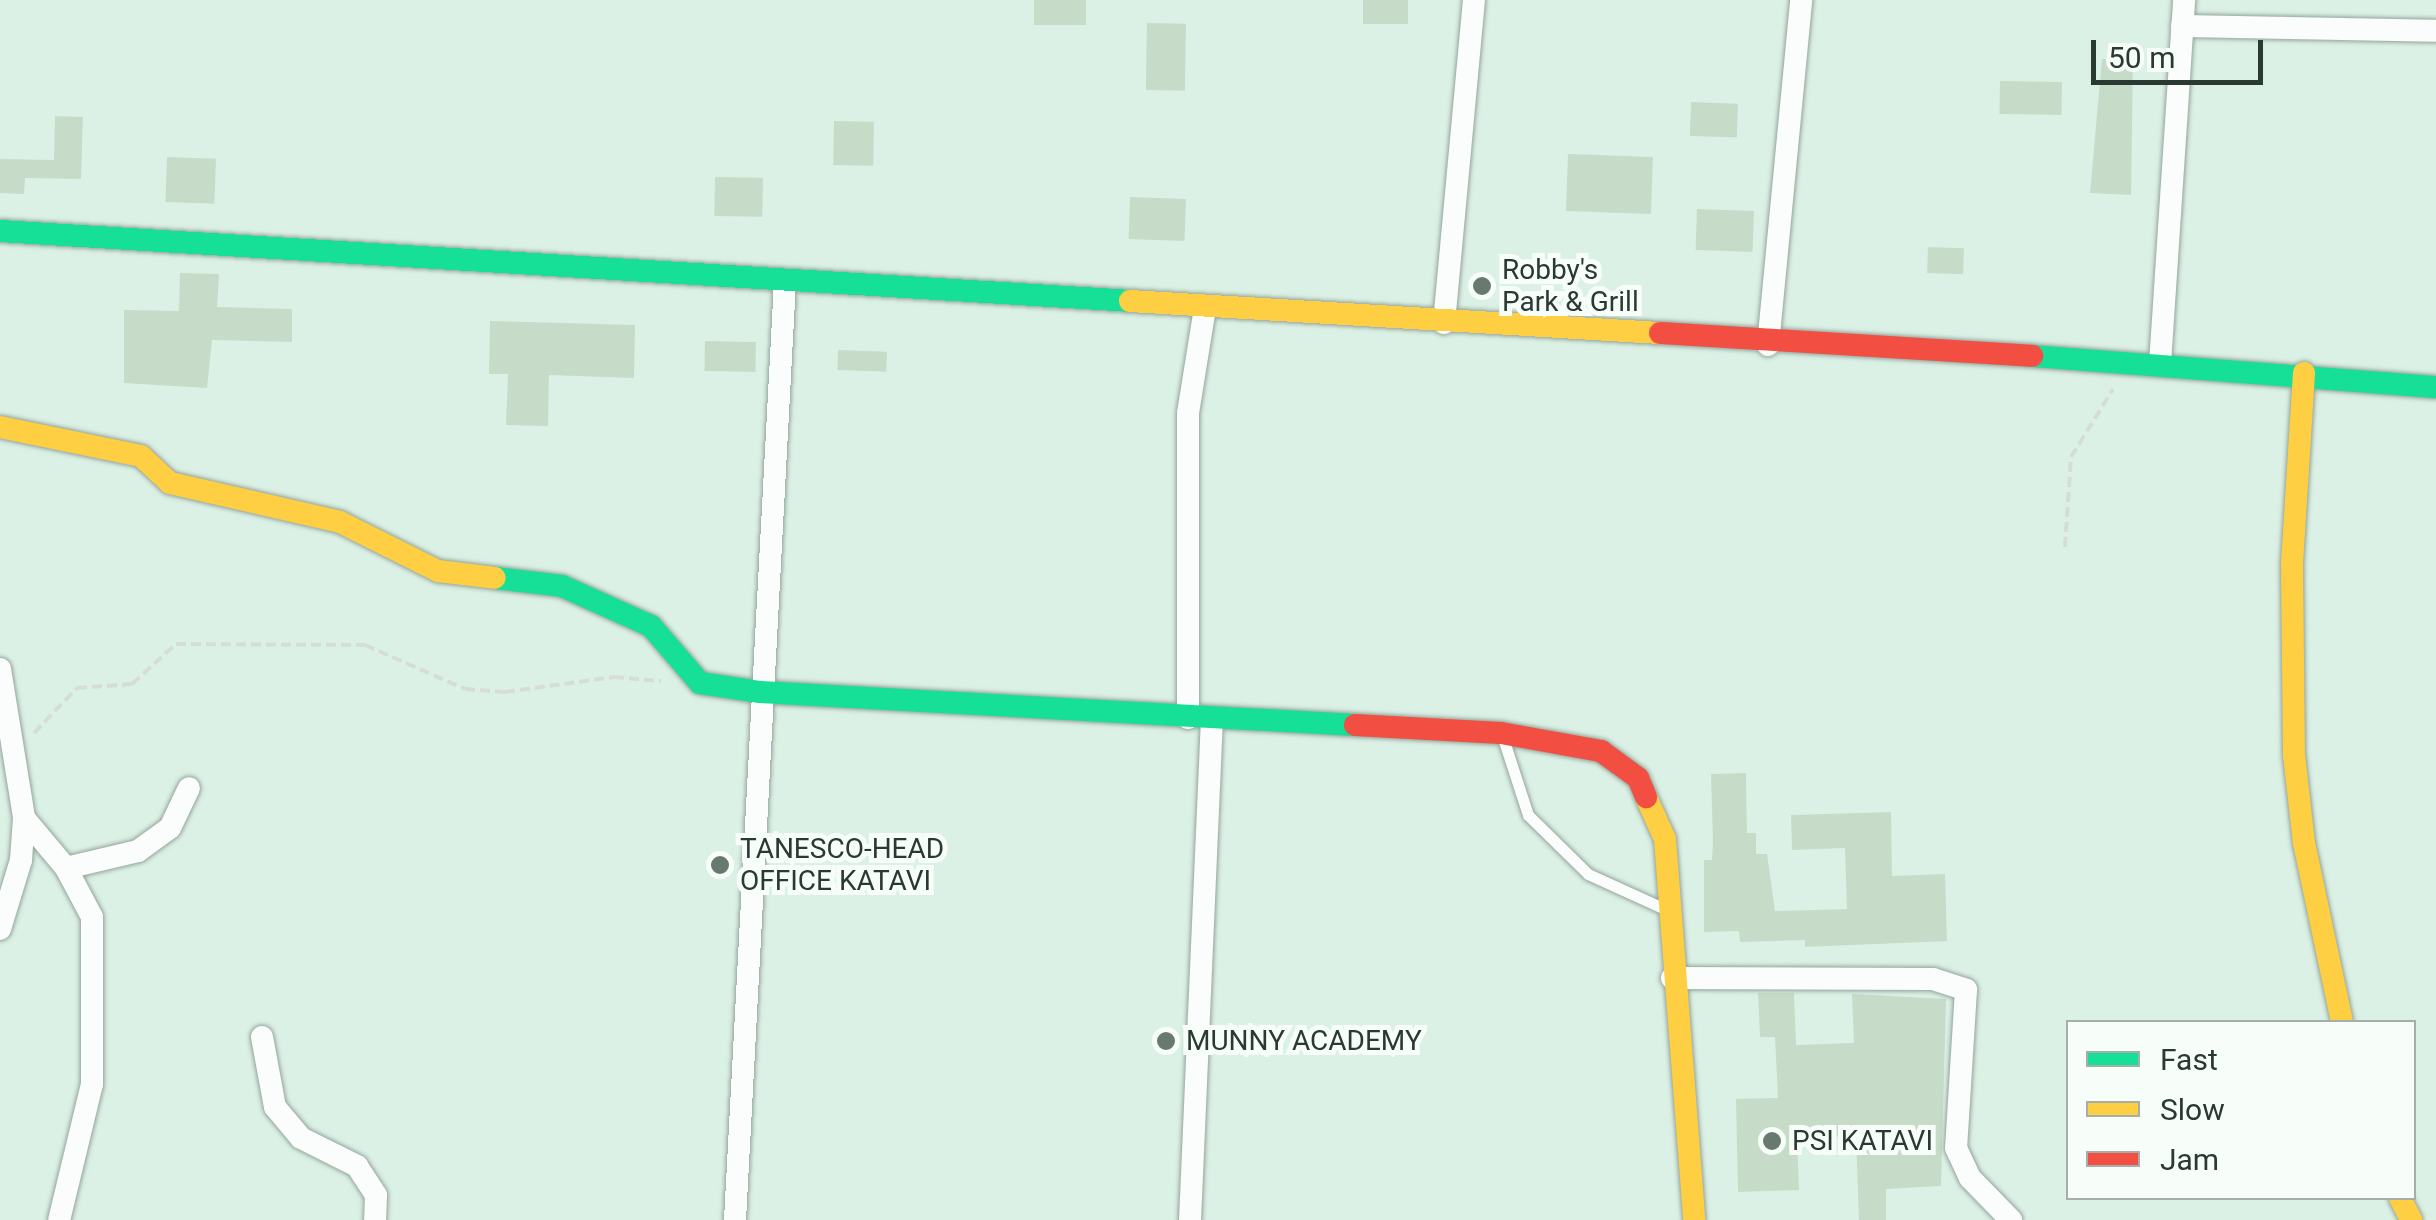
<!DOCTYPE html>
<style>
body{margin:0}
#map{position:relative;width:2436px;height:1220px;overflow:hidden;background:#dcf1e5;font-family:Roboto,sans-serif}
div>[style]{position:absolute}
[style*='--x']{left:calc(var(--x)*1px);top:calc(var(--y)*1px);width:calc(var(--w)*1px);rotate:calc(var(--a)*1deg)}
.building>*{inset:0;background:#c6dcc8;transform-origin:0 0}
.path>*{height:4px;margin-top:-2px;transform-origin:0;background:repeating-linear-gradient(90deg,#d6ddd9 0 10px,transparent 0 15px)}
.roads{filter:drop-shadow(0 0 2px #94a59c) drop-shadow(0 0 2px #94a59c)}
.lane>*{height:11px;margin:-5.5px;padding:0 5.5px;transform-origin:5.5px;border-radius:5.5px;background:#fafdfb}
.street>*{height:22px;margin:-11px;padding:0 11px;transform-origin:11px;border-radius:11px;background:#fafdfb}
.fast>*{height:22px;margin:-11px;padding:0 11px;transform-origin:11px;border-radius:11px;background:#16e098}
.slow>*{height:22px;margin:-11px;padding:0 11px;transform-origin:11px;border-radius:11px;background:#ffcf43}
.jam>*{height:22px;margin:-11px;padding:0 11px;transform-origin:11px;border-radius:11px;background:#f24e42}
.dots>*{width:28px;height:28px;translate:-50% -50%;box-sizing:border-box;border:5px solid #f7fefa;border-radius:50%}
span{translate:-50% -50%;white-space:nowrap;text-align:center;line-height:1.15;-webkit-text-stroke:10px #f7fefa;paint-order:stroke}
.poi-label{font-size:28px;color:#2a3931}
.left{translate:0 -50%;text-align:left}
.legend{position:absolute;left:2066px;top:1020px;width:350px;height:180px;box-sizing:border-box;background:#f7fefa;border:2px solid #a5afaa;margin:0;padding:12px 18px;list-style:none;font-size:30px;color:#2a3931}
.legend li{display:flex;align-items:center;gap:20px;height:50px}
.legend b{width:50px;border:2px solid #a5afaa}
.scale{position:absolute;left:2091px;top:40px;width:172px;height:45px;box-sizing:border-box;border:5px solid #2a3931;border-top:0;padding-left:12px;font-size:30px;line-height:35px;white-space:nowrap;color:#2a3931;-webkit-text-stroke:8px #f7fefa;paint-order:stroke}
</style>
<div id="map">
<div class="building">
<i style="left:1034px;top:0;width:52px;height:25px"></i>
<i style="left:1363px;top:0;width:45px;height:24px"></i>
<i style="left:1147px;top:23px;width:39px;height:67px;rotate:1deg"></i>
<i style="clip-path:polygon(2102px 59px,2133px 59px,2131px 195px,2090px 193px)"></i>
<i style="left:2000px;top:81px;width:62px;height:33px;rotate:1deg"></i>
<i style="left:1691px;top:102px;width:47px;height:34px;rotate:2deg"></i>
<i style="clip-path:polygon(55px 116px,83px 117px,81px 179px,25px 178px,24px 194px,0 193px,0 159px,54px 160px)"></i>
<i style="left:834px;top:121px;width:40px;height:44px;rotate:1deg"></i>
<i style="left:1568px;top:154px;width:85px;height:57px;rotate:2deg"></i>
<i style="left:167px;top:157px;width:49px;height:45px;rotate:2deg"></i>
<i style="left:715px;top:177px;width:48px;height:39px;rotate:1deg"></i>
<i style="left:1130px;top:197px;width:56px;height:42px;rotate:2deg"></i>
<i style="left:1697px;top:209px;width:57px;height:41px;rotate:2deg"></i>
<i style="left:1928px;top:247px;width:36px;height:26px;rotate:2deg"></i>
<i style="clip-path:polygon(180px 273px,219px 274px,217px 307px,292px 309px,292px 342px,212px 340px,207px 388px,124px 383px,124px 310px,179px 311px)"></i>
<i style="clip-path:polygon(490px 321px,635px 325px,634px 378px,549px 375px,548px 426px,506px 425px,508px 374px,489px 374px)"></i>
<i style="left:705px;top:341px;width:51px;height:30px;rotate:1deg"></i>
<i style="left:838px;top:350px;width:49px;height:20px;rotate:2deg"></i>
<i style="clip-path:polygon(1746px 773px,1747px 833px,1756px 833px,1756px 854px,1767px 854px,1775px 911px,1847px 909px,1845px 848px,1792px 850px,1791px 815px,1891px 812px,1892px 876px,1945px 874px,1947px 941px,1805px 947px,1805px 940px,1740px 942px,1739px 931px,1704px 932px,1704px 860px,1712px 860px,1713px 842px,1711px 774px)"></i>
<i style="clip-path:polygon(1758px 993px,1794px 993px,1796px 1045px,1854px 1043px,1852px 994px,1946px 999px,1941px 1186px,1886px 1189px,1886px 1220px,1859px 1220px,1856px 1136px,1797px 1138px,1799px 1190px,1738px 1192px,1736px 1099px,1778px 1098px,1775px 1037px,1760px 1037px)"></i>
</div>
<div class="path">
<i style="--x:2065;--y:547;--w:90;--a:-86.2"></i>
<i style="--x:2071;--y:457;--w:80;--a:-58.3"></i>
<i style="--x:34;--y:733;--w:62;--a:-46.3"></i>
<i style="--x:77;--y:688;--w:55;--a:-4.2"></i>
<i style="--x:132;--y:684;--w:59;--a:-42.3"></i>
<i style="--x:176;--y:644;--w:189;--a:0.3"></i>
<i style="--x:365;--y:645;--w:109;--a:23.7"></i>
<i style="--x:465;--y:689;--w:40;--a:4.3"></i>
<i style="--x:505;--y:692;--w:110;--a:-7.8"></i>
<i style="--x:614;--y:677;--w:47;--a:4.9"></i>
</div>
<div class="roads">
<div class="lane">
<i style="--x:1503;--y:738;--w:81;--a:72"></i>
<i style="--x:1528;--y:815;--w:84;--a:44.5"></i>
<i style="--x:1588;--y:874;--w:87;--a:24.5"></i>
</div>
<div class="street">
<i style="--x:2182;--y:26;--w:254;--a:1.1"></i>
<i style="--x:1444;--y:323;--w:324;--a:-84.7"></i>
<i style="--x:1768;--y:345;--w:347;--a:-84.5"></i>
<i style="--x:2160;--y:364;--w:365;--a:-86.2"></i>
<i style="--x:0;--y:669;--w:151;--a:80.8"></i>
<i style="--x:24;--y:818;--w:42;--a:94.1"></i>
<i style="--x:21;--y:860;--w:72;--a:106.9"></i>
<i style="--x:1188;--y:718;--w:305;--a:-90"></i>
<i style="--x:1188;--y:413;--w:106;--a:-80.8"></i>
<i style="--x:24;--y:818;--w:65;--a:50"></i>
<i style="--x:66;--y:868;--w:55;--a:62"></i>
<i style="--x:92;--y:917;--w:167;--a:90"></i>
<i style="--x:92;--y:1084;--w:140;--a:103.6"></i>
<i style="--x:66;--y:868;--w:74;--a:-13.3"></i>
<i style="--x:138;--y:851;--w:39;--a:-36"></i>
<i style="--x:170;--y:828;--w:44;--a:-64.6"></i>
<i style="--x:1672;--y:978;--w:261;--a:0.2"></i>
<i style="--x:1933;--y:979;--w:35;--a:18"></i>
<i style="--x:1966;--y:990;--w:158;--a:93.6"></i>
<i style="--x:1956;--y:1148;--w:33;--a:65"></i>
<i style="--x:1970;--y:1178;--w:59;--a:45.7"></i>
<i style="--x:262;--y:1037;--w:71;--a:79.5"></i>
<i style="--x:275;--y:1107;--w:40;--a:50"></i>
<i style="--x:301;--y:1138;--w:63;--a:26.6"></i>
<i style="--x:357;--y:1166;--w:35;--a:57"></i>
<i style="--x:376;--y:1195;--w:25;--a:92"></i>
<i style="--x:735;--y:1220;--w:940;--a:-86.95"></i>
<i style="--x:1190;--y:1220;--w:501;--a:-87.49"></i>
</div>
<div class="fast">
<i style="--x:0;--y:231;--w:1132;--a:3.54"></i>
<i style="--x:2032;--y:356;--w:405;--a:4.4"></i>
<i style="--x:495;--y:578;--w:67;--a:6.8"></i>
<i style="--x:562;--y:586;--w:98;--a:24.2"></i>
<i style="--x:651;--y:626;--w:75;--a:49.3"></i>
<i style="--x:700;--y:683;--w:61;--a:8.5"></i>
<i style="--x:760;--y:692;--w:596;--a:3.17"></i>
</div>
<div class="slow">
<i style="--x:1130;--y:301;--w:531;--a:3.46"></i>
<i style="--x:2304;--y:373;--w:193;--a:93.6"></i>
<i style="--x:2292;--y:566;--w:189;--a:89.4"></i>
<i style="--x:2294;--y:755;--w:89;--a:83.5"></i>
<i style="--x:2304;--y:843;--w:183;--a:78"></i>
<i style="--x:0;--y:427;--w:144;--a:11.6"></i>
<i style="--x:141;--y:456;--w:40;--a:43"></i>
<i style="--x:170;--y:483;--w:174;--a:12.9"></i>
<i style="--x:340;--y:522;--w:110;--a:26.6"></i>
<i style="--x:438;--y:571;--w:57;--a:7"></i>
<i style="--x:1646;--y:797;--w:46;--a:65.7"></i>
<i style="--x:1665;--y:839;--w:382;--a:85.6"></i>
<i style="--x:2400;--y:1198;--w:25;--a:63"></i>
</div>
<div class="jam">
<i style="--x:1660;--y:333;--w:373;--a:3.5"></i>
<i style="--x:1355;--y:725;--w:146;--a:3.1"></i>
<i style="--x:1501;--y:733;--w:102;--a:10.2"></i>
<i style="--x:1601;--y:751;--w:46;--a:36.1"></i>
<i style="--x:1638;--y:778;--w:21;--a:67"></i>
</div>
</div>
<div class="dots">
<i style="left:1482px;top:286px;background:#687970"></i>
<i style="left:720px;top:865px;background:#687970"></i>
<i style="left:1166px;top:1041px;background:#687970"></i>
<i style="left:1772px;top:1141px;background:#687970"></i>
</div>
<div class="poi-label">
<span class="left" style="left:1502px;top:286px">Robby's<br>Park &amp; Grill</span>
<span class="left" style="left:740px;top:865px">TANESCO-HEAD<br>OFFICE KATAVI</span>
<span class="left" style="left:1186px;top:1041px">MUNNY ACADEMY</span>
<span class="left" style="left:1792px;top:1141px">PSI KATAVI</span>
</div>
<ul class="legend">
<li><b style="height:12px;background:#16e098"></b>Fast</li>
<li><b style="height:12px;background:#ffcf43"></b>Slow</li>
<li><b style="height:12px;background:#f24e42"></b>Jam</li>
</ul>
<div class="scale">50 m</div>
</div>
